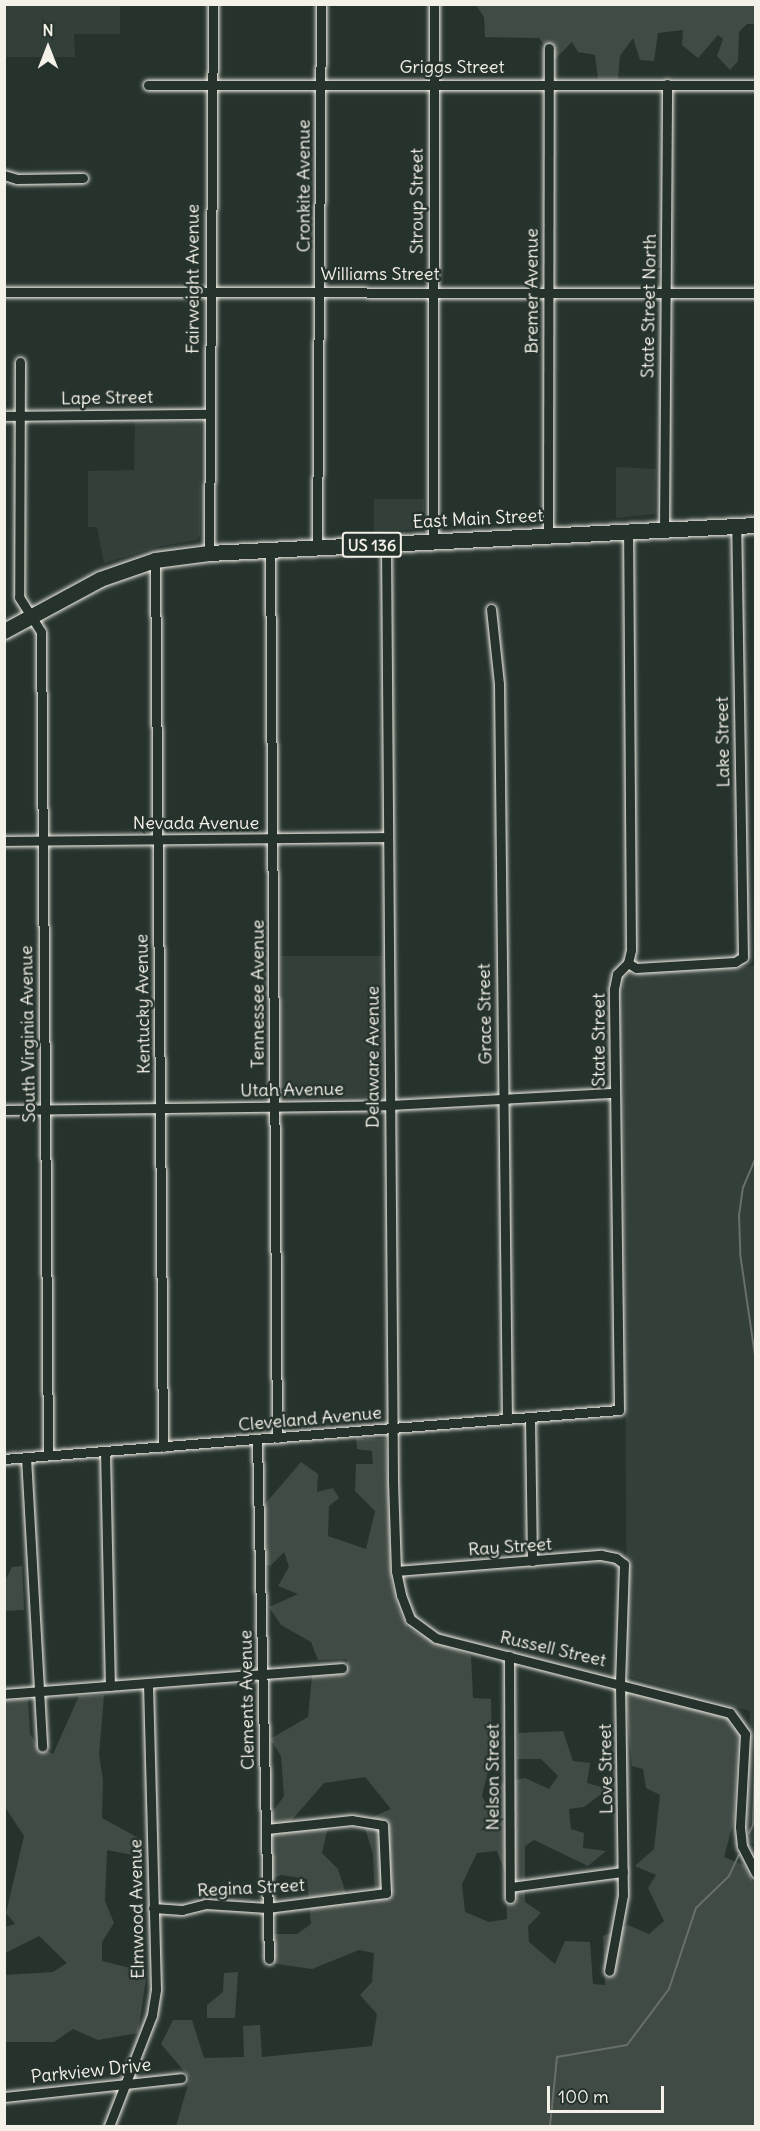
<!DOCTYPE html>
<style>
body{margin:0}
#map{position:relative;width:760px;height:2131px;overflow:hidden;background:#26332d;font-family:Delius,sans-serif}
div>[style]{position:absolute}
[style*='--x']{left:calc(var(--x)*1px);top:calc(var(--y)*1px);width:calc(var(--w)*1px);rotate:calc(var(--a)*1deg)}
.built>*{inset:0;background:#333f39;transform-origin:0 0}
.green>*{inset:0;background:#414b45}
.stream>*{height:2px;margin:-1px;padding:0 1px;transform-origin:1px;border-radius:1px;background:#676f68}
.roads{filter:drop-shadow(0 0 2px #f4f1e8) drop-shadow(0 0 2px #f4f1e8)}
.minor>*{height:9px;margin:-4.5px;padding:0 4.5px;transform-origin:4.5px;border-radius:4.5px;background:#26332d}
.primary>*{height:15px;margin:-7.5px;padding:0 7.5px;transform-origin:7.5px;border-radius:7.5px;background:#26332d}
span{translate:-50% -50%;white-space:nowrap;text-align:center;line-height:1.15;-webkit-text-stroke:5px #26332d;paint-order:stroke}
.shield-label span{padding:2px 4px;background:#26332d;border:2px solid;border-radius:4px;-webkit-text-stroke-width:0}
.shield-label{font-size:16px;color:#f4f1e8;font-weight:700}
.street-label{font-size:18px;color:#f4f1e8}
.frame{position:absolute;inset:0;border:6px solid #f4f1e8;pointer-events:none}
.north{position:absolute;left:18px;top:18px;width:60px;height:60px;-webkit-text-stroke:4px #26332d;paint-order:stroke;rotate:0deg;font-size:16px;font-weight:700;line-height:24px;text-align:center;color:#f4f1e8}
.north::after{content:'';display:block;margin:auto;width:21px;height:27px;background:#f4f1e8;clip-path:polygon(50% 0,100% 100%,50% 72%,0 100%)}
.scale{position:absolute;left:547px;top:2086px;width:117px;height:27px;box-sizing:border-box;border:3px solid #f4f1e8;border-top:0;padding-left:8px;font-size:18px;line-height:21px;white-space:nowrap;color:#f4f1e8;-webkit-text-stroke:4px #26332d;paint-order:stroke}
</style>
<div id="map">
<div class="built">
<i style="clip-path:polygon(5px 4px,120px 5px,120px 34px,74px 34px,75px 57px,5px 57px)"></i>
<i style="clip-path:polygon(135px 421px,201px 421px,200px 536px,197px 540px,161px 546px,104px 563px,97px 527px,88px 527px,88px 471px,134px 470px)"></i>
<i style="clip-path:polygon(616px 467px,656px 469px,655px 514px,616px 518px)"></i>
<i style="clip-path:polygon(374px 499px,424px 499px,424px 522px,417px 529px,374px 532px)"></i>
<i style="left:383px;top:956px;width:141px;height:102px;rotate:90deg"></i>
<i style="clip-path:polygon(755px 966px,755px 1844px,747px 1842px,750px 1711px,627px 1676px,623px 978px,629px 973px)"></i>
</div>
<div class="green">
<i style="clip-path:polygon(476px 5px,755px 5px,755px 24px,747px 24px,739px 32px,738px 61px,730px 70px,717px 56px,723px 39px,718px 35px,698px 58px,682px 45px,683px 30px,658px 33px,654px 61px,640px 60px,633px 38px,620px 56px,618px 79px,598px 79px,595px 55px,578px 52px,572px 42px,554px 60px,539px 38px,485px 37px,484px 17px)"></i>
<i style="clip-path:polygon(evenodd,356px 1439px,386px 1439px,391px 1579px,397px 1606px,408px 1629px,471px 1656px,473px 1698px,491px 1699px,492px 1754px,482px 1796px,491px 1814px,501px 1783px,525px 1778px,549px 1789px,558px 1776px,541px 1759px,517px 1759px,518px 1733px,563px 1731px,573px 1761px,590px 1763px,587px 1783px,608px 1789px,584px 1807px,569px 1809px,571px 1829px,584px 1833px,583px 1848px,606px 1851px,588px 1866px,534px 1840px,525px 1846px,525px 1902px,541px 1913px,528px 1926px,529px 1942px,555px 1964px,565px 1941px,590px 1942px,593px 1984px,605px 1985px,603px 1936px,628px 1925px,649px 1934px,664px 1921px,648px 1888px,656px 1875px,635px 1866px,654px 1849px,660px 1795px,646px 1788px,643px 1769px,632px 1766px,625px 1690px,683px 1702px,725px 1717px,738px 1732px,734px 1820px,724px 1857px,744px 1865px,755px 1885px,755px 2126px,176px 2126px,190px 2078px,161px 2044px,173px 2020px,192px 2020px,204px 2058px,244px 2057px,243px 2026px,260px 2025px,262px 2057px,372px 2046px,377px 2014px,360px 1995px,372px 1982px,374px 1953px,359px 1950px,312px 1969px,270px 1963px,272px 1934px,297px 1934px,311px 1924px,307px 1879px,281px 1875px,272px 1879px,271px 1814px,284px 1796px,281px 1756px,270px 1739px,308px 1717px,312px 1676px,347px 1673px,347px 1659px,318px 1660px,311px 1642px,281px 1625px,269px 1607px,298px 1594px,278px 1586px,289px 1567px,284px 1552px,270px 1566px,265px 1564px,265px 1504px,301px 1462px,318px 1474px,317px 1492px,333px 1488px,339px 1498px,329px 1506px,328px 1536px,366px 1549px,375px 1511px,355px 1491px,356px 1464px,373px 1464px,372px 1451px,357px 1449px,356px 1439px,365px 1777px,391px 1809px,375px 1816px,365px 1828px,373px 1854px,375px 1902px,349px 1903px,338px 1869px,322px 1853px,328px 1827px,296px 1831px,291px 1821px,324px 1783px,365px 1777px,356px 1439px,497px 1851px,505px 1872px,507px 1919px,489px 1922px,465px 1912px,462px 1884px,477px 1853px,497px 1851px)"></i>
<i style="clip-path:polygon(22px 1566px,24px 1610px,5px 1611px,5px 1581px,12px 1567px)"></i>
<i style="clip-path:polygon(104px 1695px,99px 1755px,103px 1780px,102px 1818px,144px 1841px,143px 1857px,107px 1850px,105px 1901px,114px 1923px,102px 1942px,102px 1961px,147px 1972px,138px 2033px,98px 2040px,73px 2029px,54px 2042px,5px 2042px,5px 1975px,53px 1972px,67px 1963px,39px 1936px,5px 1953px,5px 1927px,15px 1924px,6px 1913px,24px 1836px,5px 1807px,4px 1700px,28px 1699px,30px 1734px,39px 1748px,53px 1754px,79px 1696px)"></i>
<i style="clip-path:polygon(238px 1972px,235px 2018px,207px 2018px,207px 2005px,223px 1992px,224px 1973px)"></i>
</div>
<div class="stream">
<i style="--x:756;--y:1157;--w:33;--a:113"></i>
<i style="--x:743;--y:1187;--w:28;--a:98"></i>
<i style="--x:739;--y:1215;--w:38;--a:88"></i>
<i style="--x:740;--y:1253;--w:111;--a:81.7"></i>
<i style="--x:749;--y:1833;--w:9;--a:-63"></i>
<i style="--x:753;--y:1825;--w:88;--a:-88"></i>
<i style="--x:550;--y:2126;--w:69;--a:-84.2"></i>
<i style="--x:557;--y:2057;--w:71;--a:-9.7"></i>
<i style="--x:627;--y:2045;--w:70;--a:-53.1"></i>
<i style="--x:669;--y:1989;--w:85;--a:-71.6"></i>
<i style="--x:696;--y:1908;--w:46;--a:-44.1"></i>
<i style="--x:729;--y:1876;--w:23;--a:-65"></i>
</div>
<div class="roads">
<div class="minor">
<i style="--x:148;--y:85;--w:608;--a:0"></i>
<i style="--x:4;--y:175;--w:14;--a:17"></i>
<i style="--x:17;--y:179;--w:66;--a:-0.9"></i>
<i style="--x:4;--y:292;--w:752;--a:0.08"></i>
<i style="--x:20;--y:362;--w:235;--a:90.2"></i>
<i style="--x:19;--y:597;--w:41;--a:57.8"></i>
<i style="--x:41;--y:632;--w:823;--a:89.51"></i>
<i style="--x:4;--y:416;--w:205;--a:-0.6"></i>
<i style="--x:664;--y:529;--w:445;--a:-89.6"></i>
<i style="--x:548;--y:534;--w:486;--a:-89.9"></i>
<i style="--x:433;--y:541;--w:537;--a:-89.89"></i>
<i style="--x:386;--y:544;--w:937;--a:89.57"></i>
<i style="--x:393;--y:1481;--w:90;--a:88.1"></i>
<i style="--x:396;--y:1571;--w:25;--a:78"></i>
<i style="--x:401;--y:1595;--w:26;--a:69"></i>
<i style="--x:410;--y:1619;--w:32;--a:36"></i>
<i style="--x:436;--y:1638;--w:303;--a:14.3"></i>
<i style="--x:730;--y:1713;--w:26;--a:54"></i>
<i style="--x:745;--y:1734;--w:93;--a:93.1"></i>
<i style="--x:740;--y:1827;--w:19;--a:84"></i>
<i style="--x:742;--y:1846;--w:30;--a:63"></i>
<i style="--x:317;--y:547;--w:543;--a:-89.58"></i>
<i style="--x:270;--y:550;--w:888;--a:89.55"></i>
<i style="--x:209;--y:553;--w:549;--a:-89.58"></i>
<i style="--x:155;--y:560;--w:887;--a:89.48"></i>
<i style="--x:491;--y:609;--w:75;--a:83.9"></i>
<i style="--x:499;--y:684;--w:735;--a:89.38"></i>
<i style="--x:4;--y:841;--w:384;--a:-0.6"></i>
<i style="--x:628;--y:963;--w:9;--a:32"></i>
<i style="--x:636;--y:968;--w:99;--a:-3.5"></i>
<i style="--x:735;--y:962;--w:9;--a:-32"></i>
<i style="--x:743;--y:957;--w:431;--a:-90.9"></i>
<i style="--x:4;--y:1110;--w:386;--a:-0.7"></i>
<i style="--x:390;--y:1105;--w:225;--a:-3.1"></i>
<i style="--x:530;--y:1418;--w:143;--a:89.2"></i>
<i style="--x:257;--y:1440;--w:519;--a:88.68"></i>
<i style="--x:105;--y:1451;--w:235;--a:88.8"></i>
<i style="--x:26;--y:1457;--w:290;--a:86.8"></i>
<i style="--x:4;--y:1459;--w:617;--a:-4.56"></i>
<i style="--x:619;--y:1410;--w:421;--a:-90.7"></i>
<i style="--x:614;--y:989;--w:15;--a:-79"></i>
<i style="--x:617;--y:974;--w:16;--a:-45"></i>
<i style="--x:628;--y:963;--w:13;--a:-77"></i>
<i style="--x:631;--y:950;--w:419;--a:-90.4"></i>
<i style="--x:396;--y:1571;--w:206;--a:-4.5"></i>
<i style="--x:601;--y:1555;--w:15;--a:11"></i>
<i style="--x:616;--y:1558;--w:10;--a:37"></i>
<i style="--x:624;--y:1564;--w:118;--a:91.9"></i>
<i style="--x:620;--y:1682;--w:213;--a:89.2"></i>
<i style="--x:623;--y:1895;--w:77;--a:100.4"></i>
<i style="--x:509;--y:1656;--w:242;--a:89.8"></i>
<i style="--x:4;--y:1694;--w:339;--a:-4.4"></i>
<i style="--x:510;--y:1887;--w:114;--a:-7.6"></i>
<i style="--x:153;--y:1908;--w:29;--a:4"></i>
<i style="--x:182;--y:1910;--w:25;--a:-14"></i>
<i style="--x:206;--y:1904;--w:61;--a:3.8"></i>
<i style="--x:267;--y:1908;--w:120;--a:-7.2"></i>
<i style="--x:386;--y:1893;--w:68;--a:-92.5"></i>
<i style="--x:383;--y:1825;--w:31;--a:-171"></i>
<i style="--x:352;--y:1820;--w:86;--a:174"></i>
<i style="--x:4;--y:2097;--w:178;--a:-6.1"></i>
<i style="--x:109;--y:2126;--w:119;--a:-68.8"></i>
<i style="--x:152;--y:2015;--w:26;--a:-81"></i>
<i style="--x:156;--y:1989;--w:306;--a:-91.5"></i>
</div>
<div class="primary">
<i style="--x:4;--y:631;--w:109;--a:-28.4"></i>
<i style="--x:100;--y:579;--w:58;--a:-19.1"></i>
<i style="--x:155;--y:560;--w:54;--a:-7.4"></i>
<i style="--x:209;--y:553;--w:548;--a:-2.93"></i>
</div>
</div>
<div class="shield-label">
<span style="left:372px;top:545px">US 136</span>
</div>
<div class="street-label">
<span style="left:452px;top:67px">Griggs Street</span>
<span style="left:304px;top:186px;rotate:-90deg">Cronkite Avenue</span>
<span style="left:417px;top:201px;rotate:-90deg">Stroup Street</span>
<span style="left:380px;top:274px">Williams Street</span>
<span style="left:193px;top:279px;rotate:-90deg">Fairweight Avenue</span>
<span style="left:532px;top:291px;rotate:-90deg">Bremer Avenue</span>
<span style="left:649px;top:306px;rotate:-89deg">State Street North</span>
<span style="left:107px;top:398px;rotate:-1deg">Lape Street</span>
<span style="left:478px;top:519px;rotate:-3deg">East Main Street</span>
<span style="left:723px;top:742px;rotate:-91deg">Lake Street</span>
<span style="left:196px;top:823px">Nevada Avenue</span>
<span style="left:258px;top:994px;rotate:-90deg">Tennessee Avenue</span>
<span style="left:143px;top:1004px;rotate:-91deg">Kentucky Avenue</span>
<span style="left:485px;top:1014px;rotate:-91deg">Grace Street</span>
<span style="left:28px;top:1034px;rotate:-91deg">South Virginia Avenue</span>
<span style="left:599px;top:1040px;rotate:-90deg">State Street</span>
<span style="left:373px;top:1057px;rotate:-90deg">Delaware Avenue</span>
<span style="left:292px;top:1090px;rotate:-1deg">Utah Avenue</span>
<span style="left:310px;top:1419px;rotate:-5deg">Cleveland Avenue</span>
<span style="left:510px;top:1547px;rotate:-4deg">Ray Street</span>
<span style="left:553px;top:1649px;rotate:13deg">Russell Street</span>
<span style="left:247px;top:1700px;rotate:-91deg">Clements Avenue</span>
<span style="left:606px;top:1769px;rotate:-91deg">Love Street</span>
<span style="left:493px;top:1777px;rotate:-90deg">Nelson Street</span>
<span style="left:251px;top:1888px;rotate:-3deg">Regina Street</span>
<span style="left:137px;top:1909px;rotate:-91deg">Elmwood Avenue</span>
<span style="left:91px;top:2071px;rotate:-6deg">Parkview Drive</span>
</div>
<div class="frame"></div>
<div class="north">N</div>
<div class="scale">100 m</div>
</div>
